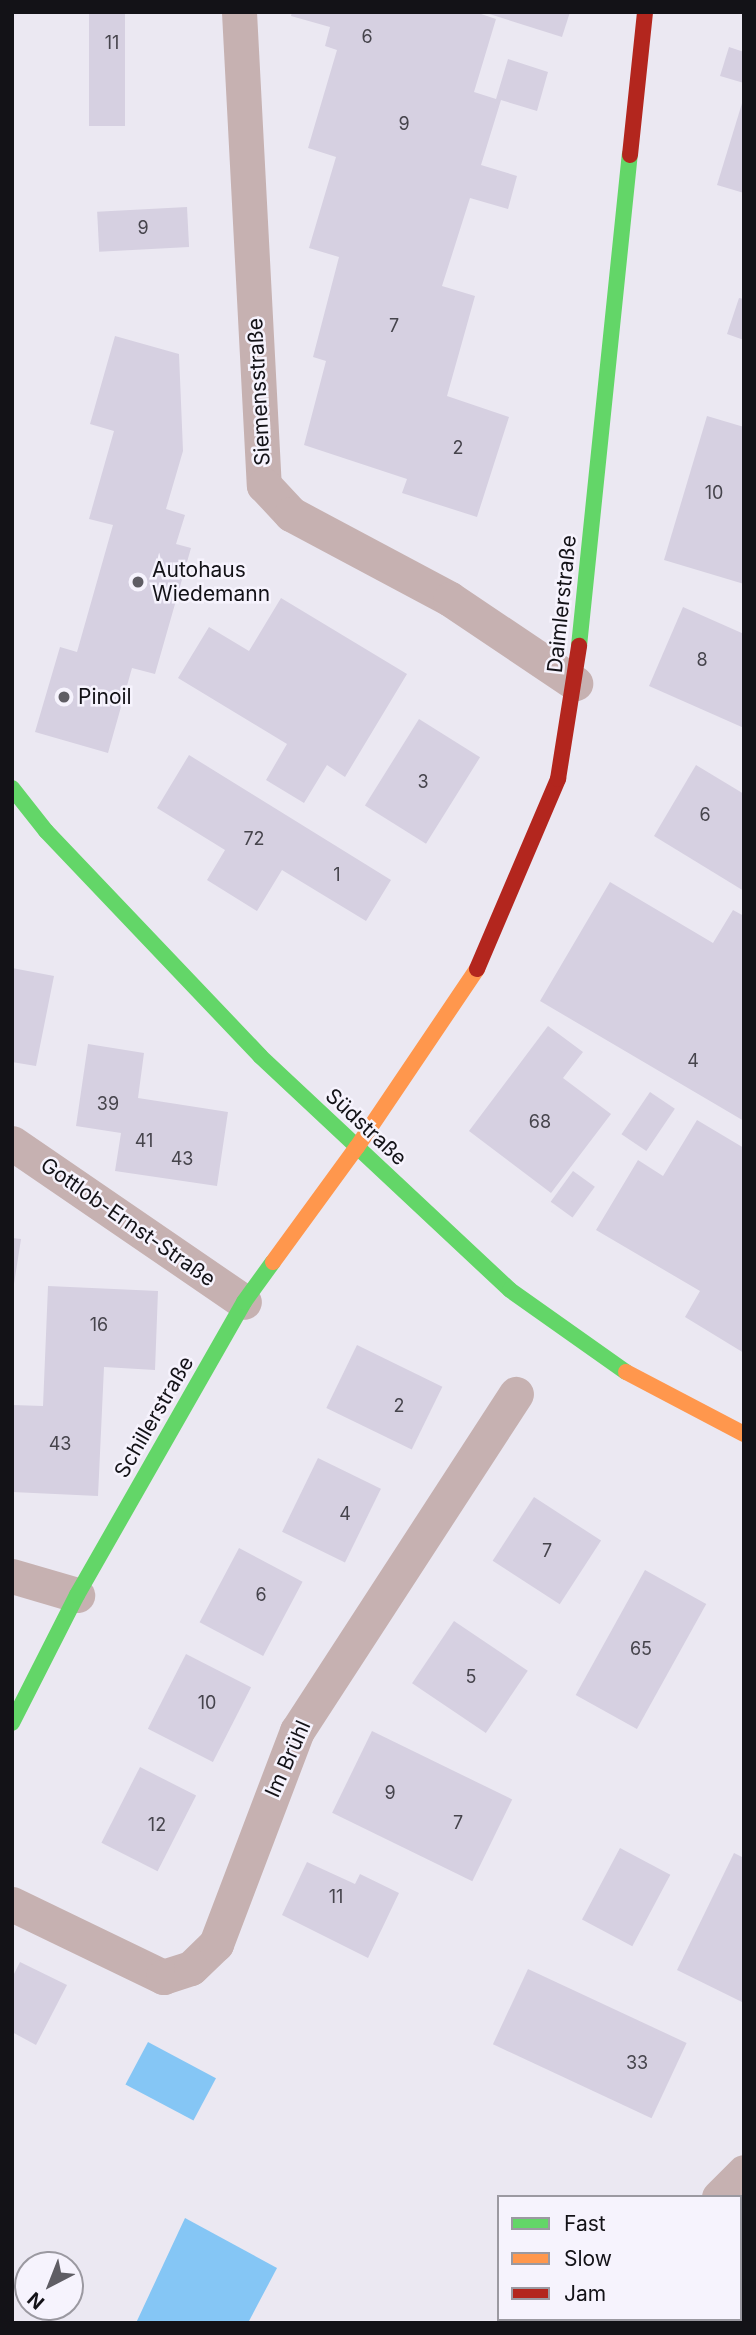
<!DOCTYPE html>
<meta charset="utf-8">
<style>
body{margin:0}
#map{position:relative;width:756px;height:2335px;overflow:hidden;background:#ebe8f2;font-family:Inter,sans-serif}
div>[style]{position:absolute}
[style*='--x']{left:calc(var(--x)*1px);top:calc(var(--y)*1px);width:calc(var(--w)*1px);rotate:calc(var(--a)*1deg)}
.water>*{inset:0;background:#85c6f5;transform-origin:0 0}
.building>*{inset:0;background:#d6d0e1;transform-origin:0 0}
.street>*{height:35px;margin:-17.5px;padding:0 17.5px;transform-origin:17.5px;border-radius:17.5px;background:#c6b1b1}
.fast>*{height:16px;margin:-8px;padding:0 8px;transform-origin:8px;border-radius:8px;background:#63d668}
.slow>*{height:16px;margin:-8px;padding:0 8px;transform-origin:8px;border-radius:8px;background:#ff974d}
.jam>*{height:16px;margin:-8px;padding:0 8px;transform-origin:8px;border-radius:8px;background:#b3261e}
.dots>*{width:19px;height:19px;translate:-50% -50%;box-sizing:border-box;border:4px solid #f6f3fd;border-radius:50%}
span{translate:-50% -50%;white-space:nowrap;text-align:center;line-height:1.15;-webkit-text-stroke:5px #f6f3fd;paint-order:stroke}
.number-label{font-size:18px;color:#46444c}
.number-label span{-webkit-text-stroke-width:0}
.street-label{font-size:21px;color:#131217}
.poi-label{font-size:21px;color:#131217}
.left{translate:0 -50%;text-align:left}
.frame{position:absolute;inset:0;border:14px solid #131217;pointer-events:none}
.legend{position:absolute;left:497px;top:2195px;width:245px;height:126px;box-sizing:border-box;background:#f6f3fd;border:2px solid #9b99a1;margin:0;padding:9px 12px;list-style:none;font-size:21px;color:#131217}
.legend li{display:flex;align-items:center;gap:14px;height:35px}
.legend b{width:35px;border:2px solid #9b99a1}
.north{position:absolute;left:14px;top:2251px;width:70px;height:70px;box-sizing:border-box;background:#f6f3fd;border:2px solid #9b99a1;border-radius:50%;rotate:222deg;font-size:19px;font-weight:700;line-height:28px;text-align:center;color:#131217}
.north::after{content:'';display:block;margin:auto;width:24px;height:32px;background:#5f5d64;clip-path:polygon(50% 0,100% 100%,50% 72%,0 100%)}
</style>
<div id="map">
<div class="water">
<i style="left:148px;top:2042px;width:77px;height:48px;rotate:28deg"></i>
<i style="clip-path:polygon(185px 2218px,277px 2268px,248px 2323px,136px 2323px)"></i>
</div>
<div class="building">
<i style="left:89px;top:12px;width:36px;height:114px"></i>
<i style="clip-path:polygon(292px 12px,475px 12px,496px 19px,474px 92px,496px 99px,508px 59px,548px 72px,537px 111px,501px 100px,481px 165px,517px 176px,508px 209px,470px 198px,442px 286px,475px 296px,447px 396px,509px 417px,477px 517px,402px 493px,407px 479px,304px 445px,326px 361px,313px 357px,339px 257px,309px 248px,336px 157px,308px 148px,337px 50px,325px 46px,330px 27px,291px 16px)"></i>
<i style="clip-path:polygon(483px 12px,570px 12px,562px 37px)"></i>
<i style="clip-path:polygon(729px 47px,744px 52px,744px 83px,720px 76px)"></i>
<i style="clip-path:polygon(743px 100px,744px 100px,744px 193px,717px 185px)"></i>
<i style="left:187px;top:207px;width:40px;height:90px;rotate:87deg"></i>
<i style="clip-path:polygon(739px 298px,744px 299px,744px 340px,727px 334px)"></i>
<i style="clip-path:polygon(115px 336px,179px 354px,183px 451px,166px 509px,185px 515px,176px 544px,191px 548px,155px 674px,132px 668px,108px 753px,35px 732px,60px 647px,77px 652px,113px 525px,89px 519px,114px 431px,90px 424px)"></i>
<i style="clip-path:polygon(707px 416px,744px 427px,744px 584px,664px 560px)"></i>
<i style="clip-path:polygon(281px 598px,407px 674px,345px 777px,327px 765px,304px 803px,266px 780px,287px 744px,178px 678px,209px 627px,249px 651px)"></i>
<i style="clip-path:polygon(683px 607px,744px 634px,744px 728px,649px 686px)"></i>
<i style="left:419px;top:719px;width:72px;height:102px;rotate:32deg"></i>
<i style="clip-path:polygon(189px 755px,391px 880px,366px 921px,282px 870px,257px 911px,207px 880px,225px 850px,157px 808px)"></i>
<i style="clip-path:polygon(696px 765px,744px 794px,744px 891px,654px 836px)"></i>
<i style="clip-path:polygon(610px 882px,713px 943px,733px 910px,744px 916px,744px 1121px,540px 1001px)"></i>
<i style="clip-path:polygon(12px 968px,54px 976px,36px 1066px,12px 1062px)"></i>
<i style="clip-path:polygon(548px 1026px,583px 1052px,563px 1078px,611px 1114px,551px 1193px,469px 1131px)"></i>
<i style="clip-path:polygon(88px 1044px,144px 1053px,138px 1098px,228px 1112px,217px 1186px,115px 1171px,121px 1133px,76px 1126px)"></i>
<i style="left:650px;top:1092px;width:30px;height:51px;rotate:34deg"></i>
<i style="clip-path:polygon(697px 1120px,744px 1148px,744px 1353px,685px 1317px,700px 1291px,596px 1230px,638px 1160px,663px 1176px)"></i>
<i style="left:573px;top:1171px;width:27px;height:38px;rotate:36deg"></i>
<i style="clip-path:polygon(12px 1238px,21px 1239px,14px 1284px,12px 1284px)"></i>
<i style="clip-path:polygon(48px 1286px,158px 1291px,155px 1370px,104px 1367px,98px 1496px,12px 1492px,12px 1405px,43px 1406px)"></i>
<i style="left:357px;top:1345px;width:95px;height:70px;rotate:26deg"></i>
<i style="left:318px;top:1458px;width:70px;height:82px;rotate:26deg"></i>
<i style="left:534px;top:1497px;width:80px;height:76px;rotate:33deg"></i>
<i style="left:239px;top:1548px;width:72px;height:84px;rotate:28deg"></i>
<i style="left:645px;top:1570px;width:70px;height:143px;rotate:29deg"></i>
<i style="left:454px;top:1621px;width:89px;height:75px;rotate:34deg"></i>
<i style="left:186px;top:1654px;width:73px;height:84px;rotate:27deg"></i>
<i style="left:372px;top:1731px;width:156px;height:91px;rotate:26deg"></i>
<i style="left:140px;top:1767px;width:63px;height:85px;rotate:27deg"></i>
<i style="left:620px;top:1848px;width:57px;height:81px;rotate:28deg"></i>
<i style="clip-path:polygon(734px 1853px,744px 1858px,744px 2003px,677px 1970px)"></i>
<i style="clip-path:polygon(307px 1862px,355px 1884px,360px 1874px,399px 1893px,368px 1958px,282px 1915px)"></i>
<i style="clip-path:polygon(20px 1962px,67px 1985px,36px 2045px,12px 2032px,12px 1978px)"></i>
<i style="left:528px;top:1969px;width:175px;height:83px;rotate:25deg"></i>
<i style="clip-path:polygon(740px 2296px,744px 2299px,744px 2323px,717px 2323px,719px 2319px,740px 2319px)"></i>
</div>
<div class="street">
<i style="--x:239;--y:12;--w:474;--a:87"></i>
<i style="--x:264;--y:485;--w:40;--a:47"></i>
<i style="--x:291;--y:514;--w:180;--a:28.1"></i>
<i style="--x:450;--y:599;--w:151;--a:33.9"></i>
<i style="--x:12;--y:1143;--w:281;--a:34.4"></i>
<i style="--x:12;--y:1576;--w:68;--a:16.3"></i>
<i style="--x:12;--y:1904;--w:168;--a:25.8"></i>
<i style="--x:163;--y:1977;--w:29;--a:-18"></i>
<i style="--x:191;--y:1968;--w:35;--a:-44"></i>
<i style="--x:216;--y:1944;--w:228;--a:-69.2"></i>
<i style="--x:297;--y:1731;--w:402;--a:-57"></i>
<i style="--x:719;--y:2197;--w:35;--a:-45"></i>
<i style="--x:641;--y:2323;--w:4;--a:-63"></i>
</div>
<div class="fast">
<i style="--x:579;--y:646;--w:494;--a:-84.1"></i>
<i style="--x:12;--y:788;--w:55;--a:51.7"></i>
<i style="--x:46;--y:831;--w:311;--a:46.4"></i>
<i style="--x:260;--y:1056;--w:342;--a:43.1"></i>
<i style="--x:510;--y:1290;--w:142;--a:35.3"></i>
<i style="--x:12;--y:1723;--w:144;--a:-63.1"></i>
<i style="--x:77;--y:1595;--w:337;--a:-60.3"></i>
<i style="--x:244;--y:1302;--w:49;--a:-54.1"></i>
</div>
<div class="slow">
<i style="--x:273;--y:1262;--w:142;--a:-53.9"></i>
<i style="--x:357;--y:1147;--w:215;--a:-56"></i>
<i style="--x:626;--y:1372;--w:133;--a:27.7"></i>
</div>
<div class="jam">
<i style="--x:630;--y:155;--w:144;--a:-84"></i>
<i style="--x:477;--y:969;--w:207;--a:-66.9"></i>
<i style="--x:558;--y:779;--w:135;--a:-81"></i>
</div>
<div class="dots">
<i style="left:138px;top:582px;background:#5f5d64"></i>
<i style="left:64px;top:697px;background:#5f5d64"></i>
</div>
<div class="number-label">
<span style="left:367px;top:37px">6</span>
<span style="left:112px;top:43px">11</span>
<span style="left:404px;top:124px">9</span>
<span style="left:143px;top:228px">9</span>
<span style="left:394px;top:326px">7</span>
<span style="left:458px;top:448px">2</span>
<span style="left:714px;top:493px">10</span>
<span style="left:702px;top:660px">8</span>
<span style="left:423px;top:782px">3</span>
<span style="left:705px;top:815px">6</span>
<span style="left:254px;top:839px">72</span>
<span style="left:337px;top:875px">1</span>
<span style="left:693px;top:1061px">4</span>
<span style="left:108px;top:1104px">39</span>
<span style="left:540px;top:1122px">68</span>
<span style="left:144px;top:1141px">41</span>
<span style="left:182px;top:1159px">43</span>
<span style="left:99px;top:1325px">16</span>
<span style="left:399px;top:1406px">2</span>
<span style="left:60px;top:1444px">43</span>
<span style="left:345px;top:1514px">4</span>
<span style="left:547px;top:1551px">7</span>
<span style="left:261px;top:1595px">6</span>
<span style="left:641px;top:1649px">65</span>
<span style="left:471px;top:1677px">5</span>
<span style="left:207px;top:1703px">10</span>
<span style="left:390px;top:1793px">9</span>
<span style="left:458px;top:1823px">7</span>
<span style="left:157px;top:1825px">12</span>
<span style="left:336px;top:1897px">11</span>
<span style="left:637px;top:2063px">33</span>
</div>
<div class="street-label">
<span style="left:259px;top:392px;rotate:-93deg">Siemensstraße</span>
<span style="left:562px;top:604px;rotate:-84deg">Daimlerstraße</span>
<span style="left:366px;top:1127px;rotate:43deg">Südstraße</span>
<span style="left:128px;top:1222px;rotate:35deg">Gottlob-Ernst-Straße</span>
<span style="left:154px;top:1417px;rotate:-60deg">Schillerstraße</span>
<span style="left:288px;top:1759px;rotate:-66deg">Im Brühl</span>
</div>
<div class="poi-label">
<span class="left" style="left:152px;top:582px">Autohaus<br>Wiedemann</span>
<span class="left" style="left:78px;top:697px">Pinoil</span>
</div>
<div class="frame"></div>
<ul class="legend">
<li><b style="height:9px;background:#63d668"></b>Fast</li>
<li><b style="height:9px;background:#ff974d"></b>Slow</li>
<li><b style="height:9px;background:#b3261e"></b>Jam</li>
</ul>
<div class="north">N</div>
</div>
